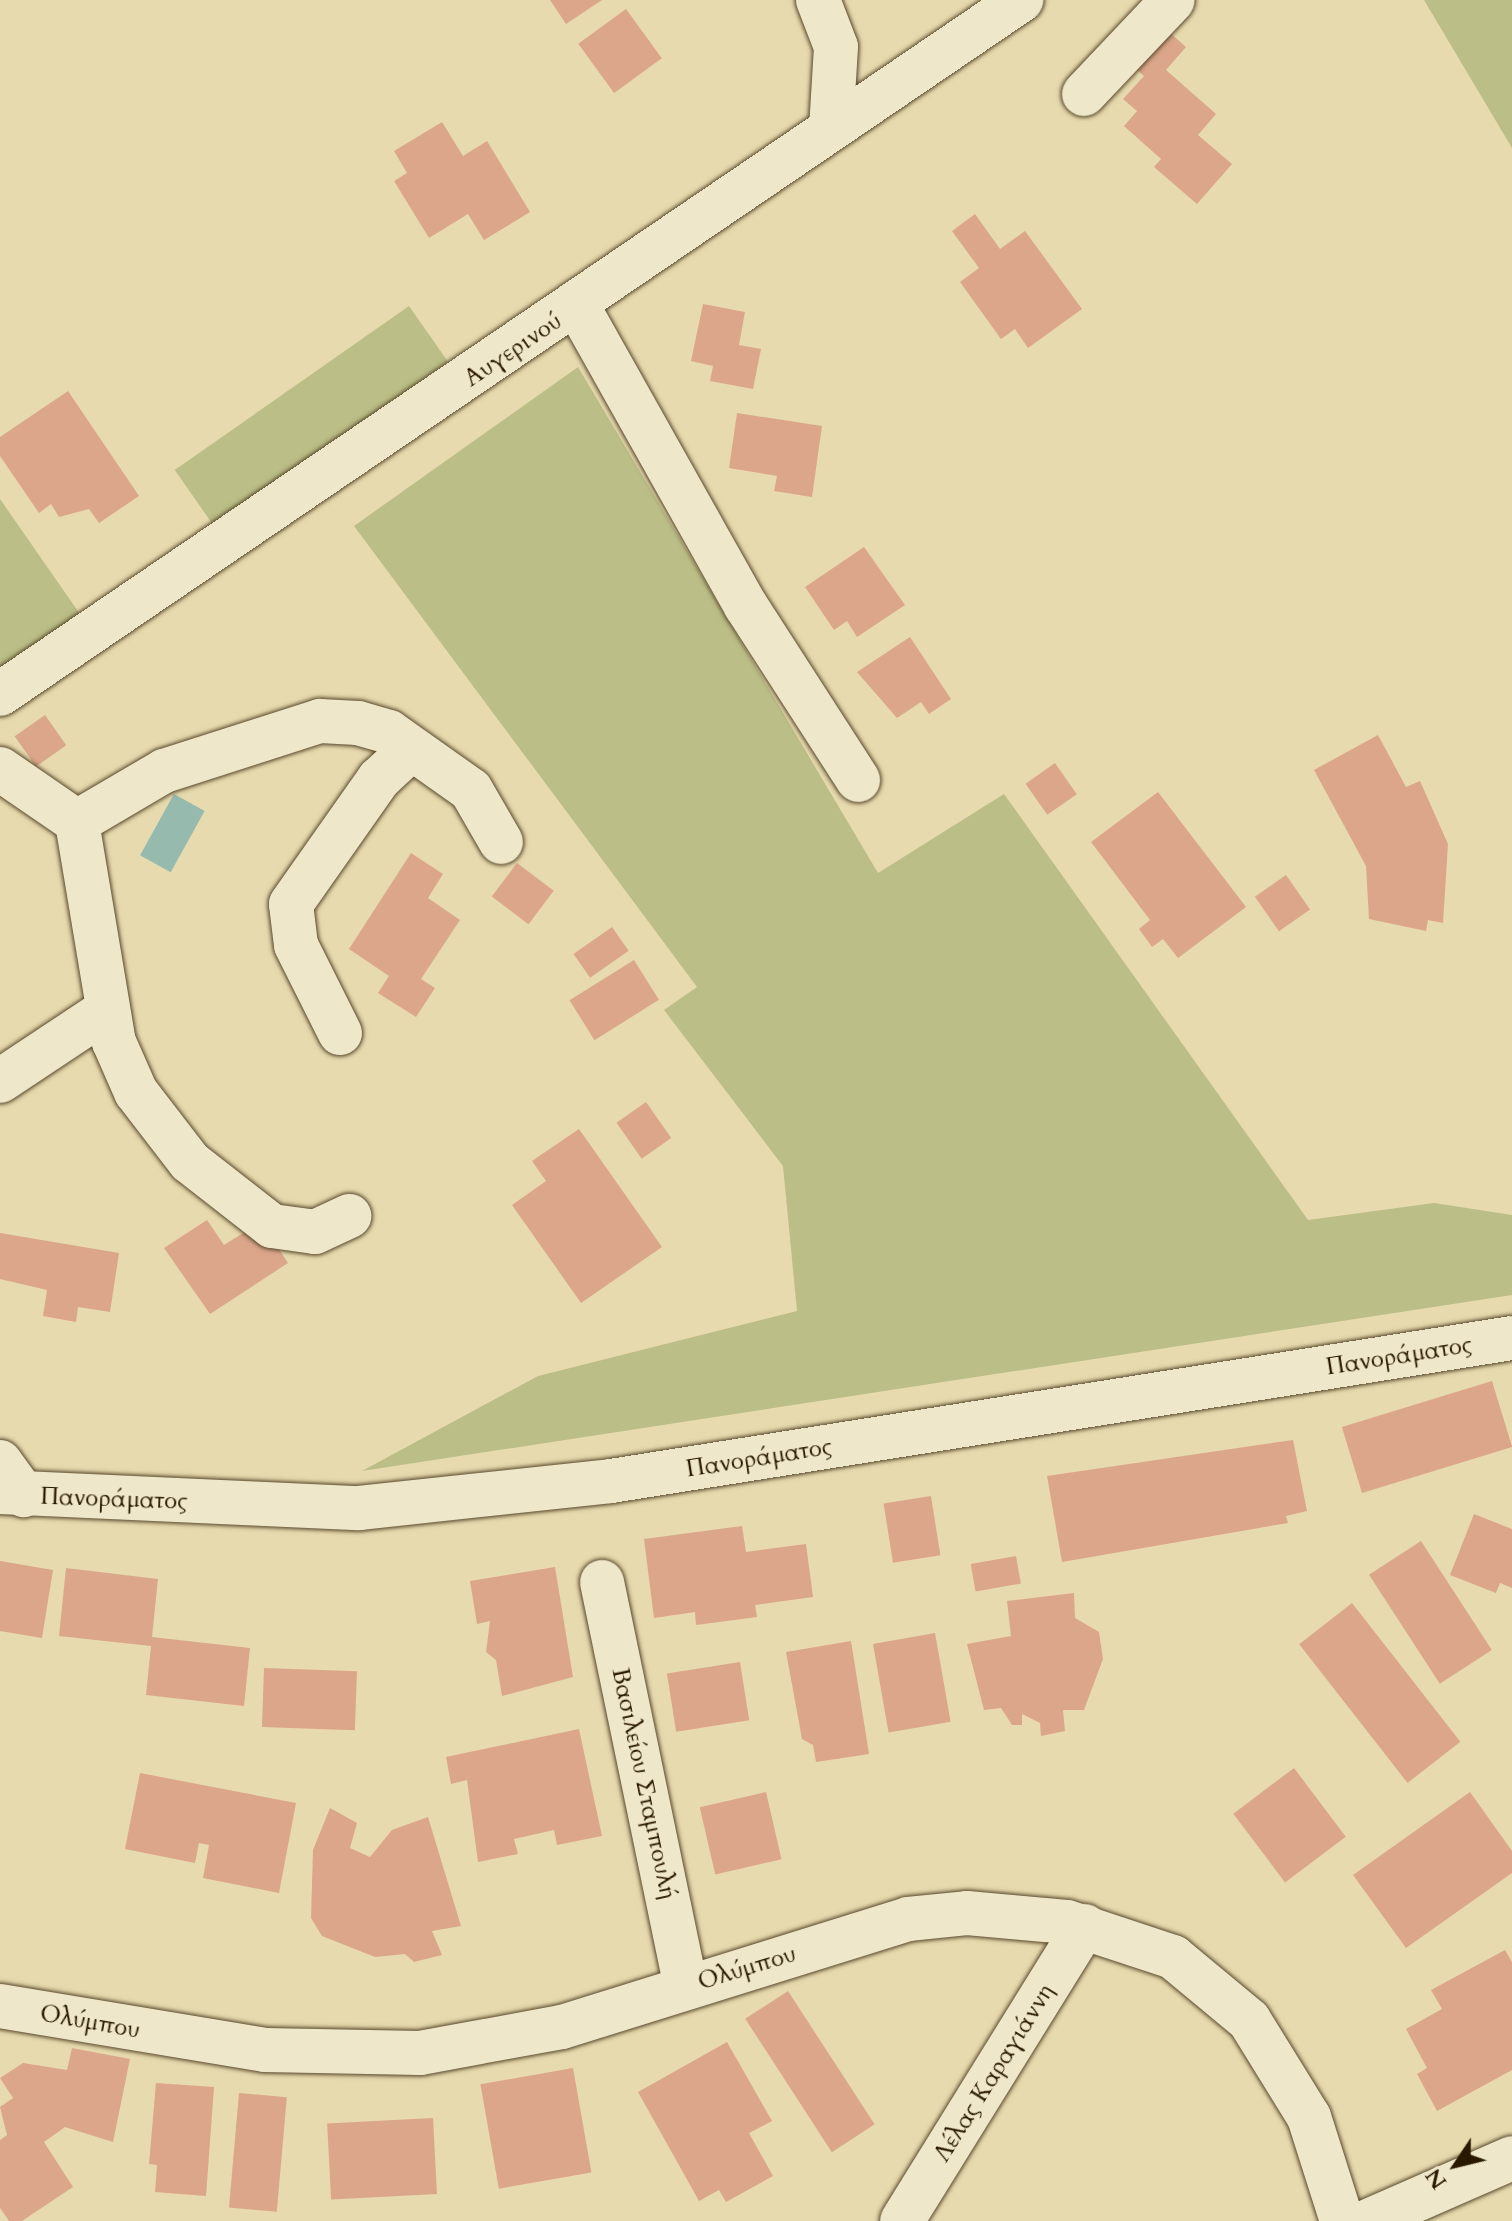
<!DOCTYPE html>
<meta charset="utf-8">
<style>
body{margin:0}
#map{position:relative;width:1512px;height:2221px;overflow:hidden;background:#e7daae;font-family:Cardo,serif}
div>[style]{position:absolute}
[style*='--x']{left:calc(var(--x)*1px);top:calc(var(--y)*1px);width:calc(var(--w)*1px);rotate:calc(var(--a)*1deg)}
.green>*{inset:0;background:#bbbe86;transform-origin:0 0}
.water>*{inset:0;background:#97baaf;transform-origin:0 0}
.building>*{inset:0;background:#dca68b;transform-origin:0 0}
.roads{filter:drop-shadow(0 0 2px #58492c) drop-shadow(0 0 2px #58492c)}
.minor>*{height:44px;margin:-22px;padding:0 22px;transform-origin:22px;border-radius:22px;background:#efe7ca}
.tertiary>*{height:44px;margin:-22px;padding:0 22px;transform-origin:22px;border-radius:22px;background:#efe7ca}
.secondary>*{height:44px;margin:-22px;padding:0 22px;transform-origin:22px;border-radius:22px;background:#efe7ca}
span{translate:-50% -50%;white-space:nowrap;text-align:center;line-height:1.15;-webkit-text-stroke:6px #efe7ca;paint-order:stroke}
.street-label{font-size:24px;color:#291901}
.north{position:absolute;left:1416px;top:2125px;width:80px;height:80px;-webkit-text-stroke:6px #efe7ca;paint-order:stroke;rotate:235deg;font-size:22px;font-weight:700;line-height:32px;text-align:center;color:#291901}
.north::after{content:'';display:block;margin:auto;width:28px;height:36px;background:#291901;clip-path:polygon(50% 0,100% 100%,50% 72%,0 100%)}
</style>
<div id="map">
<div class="green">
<i style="clip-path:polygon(1424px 0,1512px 0,1512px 148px)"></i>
<i style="left:409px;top:306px;width:68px;height:286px;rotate:55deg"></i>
<i style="clip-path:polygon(578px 367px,878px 873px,1004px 794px,1308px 1220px,1434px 1203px,1512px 1215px,1512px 1295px,362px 1471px,538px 1376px,797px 1311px,783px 1166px,664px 1010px,697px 987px,354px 526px)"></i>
<i style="clip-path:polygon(0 499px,82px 617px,0 672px)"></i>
</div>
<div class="water">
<i style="left:174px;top:794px;width:35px;height:70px;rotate:29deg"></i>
</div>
<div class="building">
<i style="clip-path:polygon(550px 0,602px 0,566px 24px)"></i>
<i style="left:626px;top:9px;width:61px;height:59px;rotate:54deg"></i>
<i style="clip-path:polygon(1160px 24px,1186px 47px,1166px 70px,1216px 114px,1198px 135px,1232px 164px,1197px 204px,1154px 167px,1161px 159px,1124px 126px,1137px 111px,1123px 99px,1144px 76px,1127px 61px)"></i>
<i style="clip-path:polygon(442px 122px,463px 156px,487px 141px,530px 212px,484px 240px,468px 214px,429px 238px,394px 181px,407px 173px,394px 151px)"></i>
<i style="clip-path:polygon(975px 214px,1000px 249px,1025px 231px,1082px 309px,1028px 348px,1015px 329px,1001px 339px,960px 282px,979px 268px,952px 231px)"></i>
<i style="clip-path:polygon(703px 304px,745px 312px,739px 345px,761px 349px,753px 389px,710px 381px,713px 366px,691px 361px)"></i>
<i style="clip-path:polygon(68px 391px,139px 496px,99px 523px,89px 509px,59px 517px,51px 504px,39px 513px,0 456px,0 437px)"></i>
<i style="clip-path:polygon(737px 413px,822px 426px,812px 497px,774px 491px,777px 476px,729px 468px)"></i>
<i style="clip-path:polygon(864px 547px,905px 605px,857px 637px,847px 621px,834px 630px,805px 587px)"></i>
<i style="clip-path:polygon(910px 637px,951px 699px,929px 714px,921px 702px,897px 718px,857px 672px)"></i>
<i style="left:45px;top:715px;width:37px;height:37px;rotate:55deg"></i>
<i style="clip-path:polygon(1378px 735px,1406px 787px,1420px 781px,1448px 844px,1443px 923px,1428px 920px,1426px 931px,1369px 919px,1366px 866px,1314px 770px)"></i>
<i style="left:1055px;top:763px;width:38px;height:36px;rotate:55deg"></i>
<i style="clip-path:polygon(1158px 792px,1246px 907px,1178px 958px,1163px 939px,1152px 947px,1139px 929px,1150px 920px,1091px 842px)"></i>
<i style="clip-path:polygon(411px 853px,443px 874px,428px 898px,460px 920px,421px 979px,435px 988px,416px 1017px,378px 993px,389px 976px,349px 949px)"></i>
<i style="left:517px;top:863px;width:46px;height:42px;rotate:37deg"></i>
<i style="left:1286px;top:875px;width:42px;height:38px;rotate:55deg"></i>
<i style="left:612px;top:927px;width:29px;height:47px;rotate:55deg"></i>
<i style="left:634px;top:960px;width:47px;height:76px;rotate:58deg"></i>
<i style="left:646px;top:1102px;width:44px;height:36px;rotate:55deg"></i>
<i style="clip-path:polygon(579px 1129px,662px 1247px,581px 1303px,512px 1205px,546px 1181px,532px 1161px)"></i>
<i style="clip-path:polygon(207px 1220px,224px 1245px,261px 1222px,288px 1263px,210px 1314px,164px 1248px)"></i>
<i style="clip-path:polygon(0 1233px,119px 1253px,110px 1312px,78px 1307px,76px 1322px,43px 1316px,47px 1290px,0 1279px)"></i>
<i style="left:1492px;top:1381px;width:69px;height:157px;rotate:73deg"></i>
<i style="clip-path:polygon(1293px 1440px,1307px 1511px,1286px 1516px,1288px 1523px,1062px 1562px,1047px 1476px)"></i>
<i style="left:931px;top:1496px;width:60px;height:48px;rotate:81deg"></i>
<i style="clip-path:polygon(1474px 1514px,1512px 1529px,1512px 1588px,1500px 1583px,1496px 1593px,1450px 1575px)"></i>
<i style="clip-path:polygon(742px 1526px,746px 1552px,806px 1544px,813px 1597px,755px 1605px,757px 1617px,696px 1625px,695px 1612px,654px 1618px,644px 1539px)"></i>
<i style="left:1421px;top:1541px;width:130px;height:62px;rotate:57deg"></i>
<i style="left:1016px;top:1556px;width:28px;height:46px;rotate:80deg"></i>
<i style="clip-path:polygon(0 1561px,53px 1570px,42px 1638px,0 1631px)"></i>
<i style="clip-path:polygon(555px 1567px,573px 1677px,502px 1696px,496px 1660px,486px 1652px,490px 1621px,477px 1624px,470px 1581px)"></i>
<i style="clip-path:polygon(66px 1568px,158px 1579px,152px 1637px,250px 1648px,244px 1706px,146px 1695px,151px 1646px,59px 1636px)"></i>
<i style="clip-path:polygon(1074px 1593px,1075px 1618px,1099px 1632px,1103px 1659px,1084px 1710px,1063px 1710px,1065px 1731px,1041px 1736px,1040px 1723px,1022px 1714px,1022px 1725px,1012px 1725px,1001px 1708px,984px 1710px,967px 1644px,1011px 1636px,1007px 1601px)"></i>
<i style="left:1352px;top:1603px;width:176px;height:67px;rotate:52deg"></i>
<i style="left:935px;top:1633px;width:90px;height:63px;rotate:80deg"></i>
<i style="clip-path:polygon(851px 1641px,869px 1754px,816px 1762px,813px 1745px,802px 1739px,786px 1652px)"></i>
<i style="left:740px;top:1662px;width:59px;height:74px;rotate:81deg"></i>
<i style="left:264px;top:1668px;width:93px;height:59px;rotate:2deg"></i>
<i style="clip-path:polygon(579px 1729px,602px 1836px,557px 1845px,554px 1830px,514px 1839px,518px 1854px,478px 1862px,467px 1780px,451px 1784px,446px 1757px)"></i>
<i style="left:1294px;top:1768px;width:86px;height:76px;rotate:53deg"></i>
<i style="clip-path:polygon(140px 1773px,296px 1803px,279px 1893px,203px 1878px,209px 1845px,199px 1843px,195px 1863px,125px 1849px)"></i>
<i style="left:766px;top:1792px;width:69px;height:68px;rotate:77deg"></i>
<i style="clip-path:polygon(1470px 1792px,1512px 1851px,1512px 1873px,1406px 1948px,1353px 1875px)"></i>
<i style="clip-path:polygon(330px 1808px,357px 1823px,350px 1848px,370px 1857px,392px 1830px,428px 1817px,461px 1926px,432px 1931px,442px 1955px,414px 1962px,405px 1954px,375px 1957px,322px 1936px,311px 1918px,313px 1850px)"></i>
<i style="clip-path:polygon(1505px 1950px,1512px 1962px,1512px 2070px,1437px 2111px,1417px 2074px,1427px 2068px,1406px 2029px,1442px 2009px,1431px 1990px)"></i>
<i style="left:788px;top:1991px;width:159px;height:51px;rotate:57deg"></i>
<i style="clip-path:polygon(727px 2042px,772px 2121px,749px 2133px,773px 2176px,726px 2202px,719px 2190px,699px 2201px,638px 2092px)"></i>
<i style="clip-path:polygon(72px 2048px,130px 2059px,113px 2142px,65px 2127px,44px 2142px,73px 2187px,22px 2221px,9px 2221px,0 2208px,0 2140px,7px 2135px,0 2107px,13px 2098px,0 2078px,23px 2063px,67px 2070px)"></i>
<i style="left:573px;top:2068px;width:106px;height:94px;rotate:80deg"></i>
<i style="clip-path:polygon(156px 2083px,214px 2087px,206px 2196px,155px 2192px,157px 2165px,149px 2164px)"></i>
<i style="left:239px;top:2093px;width:48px;height:115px;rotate:5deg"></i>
<i style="left:433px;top:2118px;width:76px;height:106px;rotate:87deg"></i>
</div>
<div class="roads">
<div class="minor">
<i style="--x:818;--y:0;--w:50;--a:69"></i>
<i style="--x:836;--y:47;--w:81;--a:93.5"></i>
<i style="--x:1084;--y:94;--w:129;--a:-46.6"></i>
<i style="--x:578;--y:307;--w:343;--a:60.7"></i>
<i style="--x:746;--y:606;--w:207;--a:57.2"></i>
<i style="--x:0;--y:694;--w:1235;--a:-34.2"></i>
<i style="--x:0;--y:769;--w:93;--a:34.5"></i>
<i style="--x:77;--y:822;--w:101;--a:-30.4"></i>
<i style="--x:164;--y:771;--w:164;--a:-17.8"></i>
<i style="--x:320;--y:721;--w:38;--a:3"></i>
<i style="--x:358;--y:723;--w:32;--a:16"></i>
<i style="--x:389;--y:732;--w:100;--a:35.3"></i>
<i style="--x:471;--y:790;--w:60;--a:60"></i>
<i style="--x:77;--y:822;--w:223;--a:80.5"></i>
<i style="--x:114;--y:1042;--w:55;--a:66.3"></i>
<i style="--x:136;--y:1092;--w:88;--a:52.4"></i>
<i style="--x:190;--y:1162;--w:104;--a:38"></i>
<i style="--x:272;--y:1226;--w:43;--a:7.9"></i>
<i style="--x:315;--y:1232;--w:38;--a:-25"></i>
<i style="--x:340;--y:1033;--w:98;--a:-116.6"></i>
<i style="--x:296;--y:945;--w:41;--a:-97"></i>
<i style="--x:291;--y:904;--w:153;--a:-54.9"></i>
<i style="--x:379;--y:779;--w:40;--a:-43"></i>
<i style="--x:0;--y:1081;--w:128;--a:-33.6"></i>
<i style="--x:0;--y:1462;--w:41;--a:54"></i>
<i style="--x:602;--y:1582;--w:414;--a:78.3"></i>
<i style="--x:902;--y:2221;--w:347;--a:-58.2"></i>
<i style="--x:1368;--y:2221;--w:157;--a:-23.6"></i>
</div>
<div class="tertiary">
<i style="--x:0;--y:2006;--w:269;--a:9.4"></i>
<i style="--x:265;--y:2050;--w:155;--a:1.1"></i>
<i style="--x:420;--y:2053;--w:144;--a:-10.4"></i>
<i style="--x:562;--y:2027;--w:362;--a:-17.3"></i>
<i style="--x:908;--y:1919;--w:59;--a:-5.8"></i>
<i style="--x:967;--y:1913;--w:100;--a:5.1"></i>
<i style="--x:1067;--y:1922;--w:112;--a:18.3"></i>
<i style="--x:1173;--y:1957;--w:99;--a:39.7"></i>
<i style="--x:1249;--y:2020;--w:114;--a:58.3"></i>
<i style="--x:1309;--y:2117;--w:109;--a:72.4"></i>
</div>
<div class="secondary">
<i style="--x:0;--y:1492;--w:359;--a:2.6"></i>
<i style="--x:359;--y:1508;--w:253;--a:-6.1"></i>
<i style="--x:611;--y:1481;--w:912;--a:-9.02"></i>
</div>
</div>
<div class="street-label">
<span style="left:513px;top:350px;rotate:-34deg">Αυγερινού</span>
<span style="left:1399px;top:1356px;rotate:-9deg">Πανοράματος</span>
<span style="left:759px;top:1458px;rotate:-9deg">Πανοράματος</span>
<span style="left:114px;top:1499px;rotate:2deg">Πανοράματος</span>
<span style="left:644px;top:1784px;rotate:78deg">Βασιλείου Σταμπουλή</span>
<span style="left:747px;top:1968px;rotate:-17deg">Ολύμπου</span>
<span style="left:90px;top:2022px;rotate:10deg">Ολύμπου</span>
<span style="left:994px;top:2073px;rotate:-58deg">Λέλας Καραγιάννη</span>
</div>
<div class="north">N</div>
</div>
